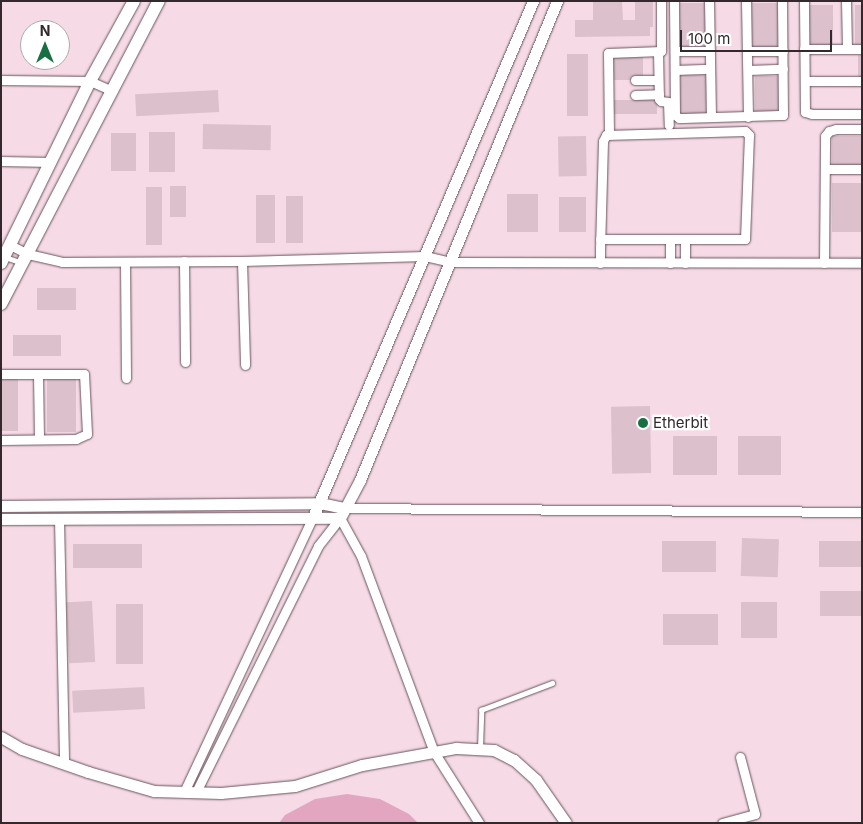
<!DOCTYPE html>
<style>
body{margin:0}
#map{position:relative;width:863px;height:824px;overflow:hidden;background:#f6dbe6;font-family:Inter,sans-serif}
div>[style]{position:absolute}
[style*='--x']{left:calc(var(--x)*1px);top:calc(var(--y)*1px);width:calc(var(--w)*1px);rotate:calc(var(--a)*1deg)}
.green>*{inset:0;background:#e3a6c1}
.building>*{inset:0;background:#dcc1cc;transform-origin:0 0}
.roads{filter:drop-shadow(0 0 1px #6a535c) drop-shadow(0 0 1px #6a535c)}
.service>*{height:4.5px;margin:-2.25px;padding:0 2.25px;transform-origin:2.25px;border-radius:2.25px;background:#fff}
.minor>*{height:9px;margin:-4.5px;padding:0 4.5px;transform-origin:4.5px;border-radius:4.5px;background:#fff}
.tertiary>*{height:11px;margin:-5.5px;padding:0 5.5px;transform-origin:5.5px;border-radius:5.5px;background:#fff}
.secondary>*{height:12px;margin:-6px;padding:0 6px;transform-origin:6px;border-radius:6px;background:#fff}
.dots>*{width:14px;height:14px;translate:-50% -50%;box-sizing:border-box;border:2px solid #fff;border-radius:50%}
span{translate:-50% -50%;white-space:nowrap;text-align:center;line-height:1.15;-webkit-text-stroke:4.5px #fff;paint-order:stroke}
.poi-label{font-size:15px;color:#33292d}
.left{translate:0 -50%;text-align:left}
.frame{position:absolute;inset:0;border:2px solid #33292d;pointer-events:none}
.north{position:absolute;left:20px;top:20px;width:50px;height:50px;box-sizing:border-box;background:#fff;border:1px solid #ada9ab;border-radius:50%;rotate:0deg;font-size:14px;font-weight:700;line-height:20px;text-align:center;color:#33292d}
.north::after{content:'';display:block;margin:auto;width:18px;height:22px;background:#186f42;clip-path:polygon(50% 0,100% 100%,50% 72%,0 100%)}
.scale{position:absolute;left:680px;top:30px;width:152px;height:22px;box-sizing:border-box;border:2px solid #33292d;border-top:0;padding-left:6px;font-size:15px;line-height:18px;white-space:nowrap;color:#33292d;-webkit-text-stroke:4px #fff;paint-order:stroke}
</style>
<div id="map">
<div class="green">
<i style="clip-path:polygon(347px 794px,380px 799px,409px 814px,418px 823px,279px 823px,285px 815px,315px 799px)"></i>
</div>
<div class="building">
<i style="clip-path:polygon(593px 1px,622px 1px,623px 20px,635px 20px,635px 1px,653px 1px,653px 27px,650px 27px,650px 36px,575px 37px,575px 20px,593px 20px)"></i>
<i style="left:677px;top:3px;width:31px;height:46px"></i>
<i style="left:752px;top:3px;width:29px;height:46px"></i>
<i style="left:809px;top:5px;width:24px;height:40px"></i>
<i style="left:855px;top:5px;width:7px;height:40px"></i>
<i style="left:610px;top:53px;width:33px;height:27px"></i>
<i style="left:567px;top:54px;width:21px;height:62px"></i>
<i style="left:858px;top:55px;width:4px;height:23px"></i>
<i style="left:706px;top:75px;width:40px;height:27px;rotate:90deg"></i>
<i style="left:755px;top:76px;width:26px;height:39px"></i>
<i style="left:218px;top:90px;width:22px;height:83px;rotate:87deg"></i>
<i style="left:609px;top:100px;width:48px;height:14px"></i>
<i style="left:203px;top:124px;width:68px;height:25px;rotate:1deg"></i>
<i style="left:149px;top:132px;width:26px;height:40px"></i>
<i style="left:111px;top:133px;width:25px;height:38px"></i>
<i style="left:586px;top:136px;width:40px;height:28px;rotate:89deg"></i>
<i style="left:832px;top:136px;width:30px;height:29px"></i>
<i style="left:832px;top:183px;width:30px;height:49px"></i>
<i style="left:170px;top:186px;width:16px;height:31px"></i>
<i style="left:146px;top:187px;width:16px;height:58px"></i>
<i style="left:507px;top:194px;width:31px;height:38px"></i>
<i style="left:256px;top:195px;width:19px;height:48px"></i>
<i style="left:286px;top:196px;width:17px;height:47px"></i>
<i style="left:559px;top:197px;width:27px;height:35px"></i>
<i style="left:76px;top:288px;width:22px;height:39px;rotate:90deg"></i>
<i style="left:13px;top:335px;width:48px;height:21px"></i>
<i style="left:1px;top:376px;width:17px;height:55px"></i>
<i style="left:47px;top:377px;width:29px;height:55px"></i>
<i style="left:650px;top:406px;width:67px;height:39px;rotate:89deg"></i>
<i style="left:673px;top:436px;width:44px;height:39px"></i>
<i style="left:738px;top:436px;width:43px;height:39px"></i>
<i style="left:742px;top:538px;width:37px;height:38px;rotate:2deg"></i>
<i style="left:662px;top:541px;width:54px;height:31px"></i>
<i style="left:862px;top:541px;width:26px;height:43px;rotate:90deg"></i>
<i style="left:73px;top:544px;width:69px;height:24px"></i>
<i style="left:820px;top:591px;width:42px;height:25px"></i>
<i style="left:92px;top:601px;width:61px;height:26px;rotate:87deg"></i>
<i style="left:741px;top:602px;width:36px;height:36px"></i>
<i style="left:116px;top:604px;width:27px;height:60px"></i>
<i style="left:663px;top:614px;width:55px;height:31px"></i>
<i style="left:144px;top:687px;width:22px;height:72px;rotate:87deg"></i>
</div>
<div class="roads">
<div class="service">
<i style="--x:5;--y:257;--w:18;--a:19"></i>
<i style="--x:480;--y:748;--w:38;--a:-88"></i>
<i style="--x:481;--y:710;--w:76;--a:-20.8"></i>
</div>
<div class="minor">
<i style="--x:674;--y:1;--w:114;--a:89.5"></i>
<i style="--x:675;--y:115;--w:5;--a:37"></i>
<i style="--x:679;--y:118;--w:104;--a:-1.7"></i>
<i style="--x:783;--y:115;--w:114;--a:-90.5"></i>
<i style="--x:709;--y:1;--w:116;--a:89"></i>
<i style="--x:746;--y:1;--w:116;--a:89"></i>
<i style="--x:804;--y:1;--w:111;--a:89.5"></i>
<i style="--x:805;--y:112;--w:7;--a:16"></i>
<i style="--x:812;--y:114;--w:50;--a:0"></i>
<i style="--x:846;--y:1;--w:47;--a:88.8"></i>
<i style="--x:804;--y:49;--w:58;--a:0"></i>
<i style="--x:675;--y:51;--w:35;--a:0"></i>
<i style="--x:747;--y:51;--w:36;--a:0"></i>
<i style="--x:658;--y:52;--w:47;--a:88.8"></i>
<i style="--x:659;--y:99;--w:3;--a:45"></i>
<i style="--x:661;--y:101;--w:7;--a:8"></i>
<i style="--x:668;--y:102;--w:23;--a:88"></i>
<i style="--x:675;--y:70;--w:35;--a:-2"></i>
<i style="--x:748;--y:70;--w:35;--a:-2"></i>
<i style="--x:1;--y:80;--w:89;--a:0.6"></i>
<i style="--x:90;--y:81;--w:24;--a:24"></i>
<i style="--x:635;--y:80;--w:23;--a:0"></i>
<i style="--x:805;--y:81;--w:57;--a:0"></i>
<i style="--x:635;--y:95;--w:24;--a:-2"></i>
<i style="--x:609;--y:134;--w:81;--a:-90.7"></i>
<i style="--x:608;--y:53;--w:53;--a:-2.2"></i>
<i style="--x:661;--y:51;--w:50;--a:-90"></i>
<i style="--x:1;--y:161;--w:49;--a:1.2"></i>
<i style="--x:825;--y:169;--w:37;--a:0"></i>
<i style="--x:685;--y:239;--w:24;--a:90"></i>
<i style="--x:10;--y:245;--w:20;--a:27"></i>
<i style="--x:28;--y:254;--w:35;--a:13"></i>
<i style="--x:62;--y:262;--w:180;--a:-0.3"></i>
<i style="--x:242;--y:261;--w:183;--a:-1.6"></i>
<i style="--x:425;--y:256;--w:26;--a:13"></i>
<i style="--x:450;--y:262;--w:412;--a:0.1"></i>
<i style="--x:184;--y:261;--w:101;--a:89.4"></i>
<i style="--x:242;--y:261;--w:104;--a:88.3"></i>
<i style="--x:125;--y:262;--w:116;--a:89.5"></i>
<i style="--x:600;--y:263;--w:14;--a:-90"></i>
<i style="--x:600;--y:249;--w:108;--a:-88.4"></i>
<i style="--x:603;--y:141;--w:7;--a:-63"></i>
<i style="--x:606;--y:135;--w:139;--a:-1.6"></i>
<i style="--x:745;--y:131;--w:6;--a:45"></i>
<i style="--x:749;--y:135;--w:104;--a:92.2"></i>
<i style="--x:745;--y:239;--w:145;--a:180"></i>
<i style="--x:670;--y:263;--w:24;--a:-90"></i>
<i style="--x:824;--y:263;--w:127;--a:-89.5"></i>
<i style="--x:825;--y:136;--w:6;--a:-51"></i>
<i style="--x:829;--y:131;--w:7;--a:-16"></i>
<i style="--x:836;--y:129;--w:26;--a:0"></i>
<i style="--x:1;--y:374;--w:83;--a:0"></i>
<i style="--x:84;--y:374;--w:60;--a:87.1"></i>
<i style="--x:87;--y:434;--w:12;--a:156"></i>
<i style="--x:76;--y:439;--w:75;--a:179.2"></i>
<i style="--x:38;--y:374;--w:65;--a:89.1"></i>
<i style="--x:344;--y:508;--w:518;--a:0.44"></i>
<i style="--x:59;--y:519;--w:245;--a:88.8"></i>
<i style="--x:184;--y:792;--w:304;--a:-64.9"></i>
<i style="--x:196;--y:792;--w:275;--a:-63.6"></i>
<i style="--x:318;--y:546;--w:36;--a:-52"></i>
<i style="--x:340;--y:518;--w:43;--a:61.1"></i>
<i style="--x:361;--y:556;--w:209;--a:69.6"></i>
<i style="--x:434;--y:752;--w:84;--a:57.6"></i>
<i style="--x:722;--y:823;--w:34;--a:-15"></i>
<i style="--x:755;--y:814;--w:59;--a:-104.7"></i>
</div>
<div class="tertiary">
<i style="--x:1;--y:506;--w:319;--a:-0.5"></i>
<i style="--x:320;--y:503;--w:25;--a:12"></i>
<i style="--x:313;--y:517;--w:561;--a:-66.91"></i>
<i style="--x:1;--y:519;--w:339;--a:-0.2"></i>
<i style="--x:340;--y:518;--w:43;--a:-62.2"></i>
<i style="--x:360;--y:480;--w:518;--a:-67.64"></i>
<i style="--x:1;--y:737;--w:24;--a:30"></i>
<i style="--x:22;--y:749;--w:70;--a:19.2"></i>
<i style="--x:88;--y:772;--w:69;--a:16.1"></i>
<i style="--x:154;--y:791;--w:67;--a:1.7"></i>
<i style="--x:221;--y:793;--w:74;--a:-5.4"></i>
<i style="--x:295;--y:786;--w:70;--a:-17.4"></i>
<i style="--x:362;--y:765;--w:96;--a:-10.3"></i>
<i style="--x:456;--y:748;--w:38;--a:3"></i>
<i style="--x:494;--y:750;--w:22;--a:27"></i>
<i style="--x:514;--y:760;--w:30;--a:42"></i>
<i style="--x:536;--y:780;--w:52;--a:55.1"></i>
</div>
<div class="secondary">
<i style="--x:1;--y:263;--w:203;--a:-63.9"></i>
<i style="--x:90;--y:81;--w:91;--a:-61.2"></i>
<i style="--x:1;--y:304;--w:342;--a:-62.5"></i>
</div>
</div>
<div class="dots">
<i style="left:643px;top:423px;background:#186f42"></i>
</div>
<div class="poi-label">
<span class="left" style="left:653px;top:423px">Etherbit</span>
</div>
<div class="frame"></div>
<div class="north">N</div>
<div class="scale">100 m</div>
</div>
